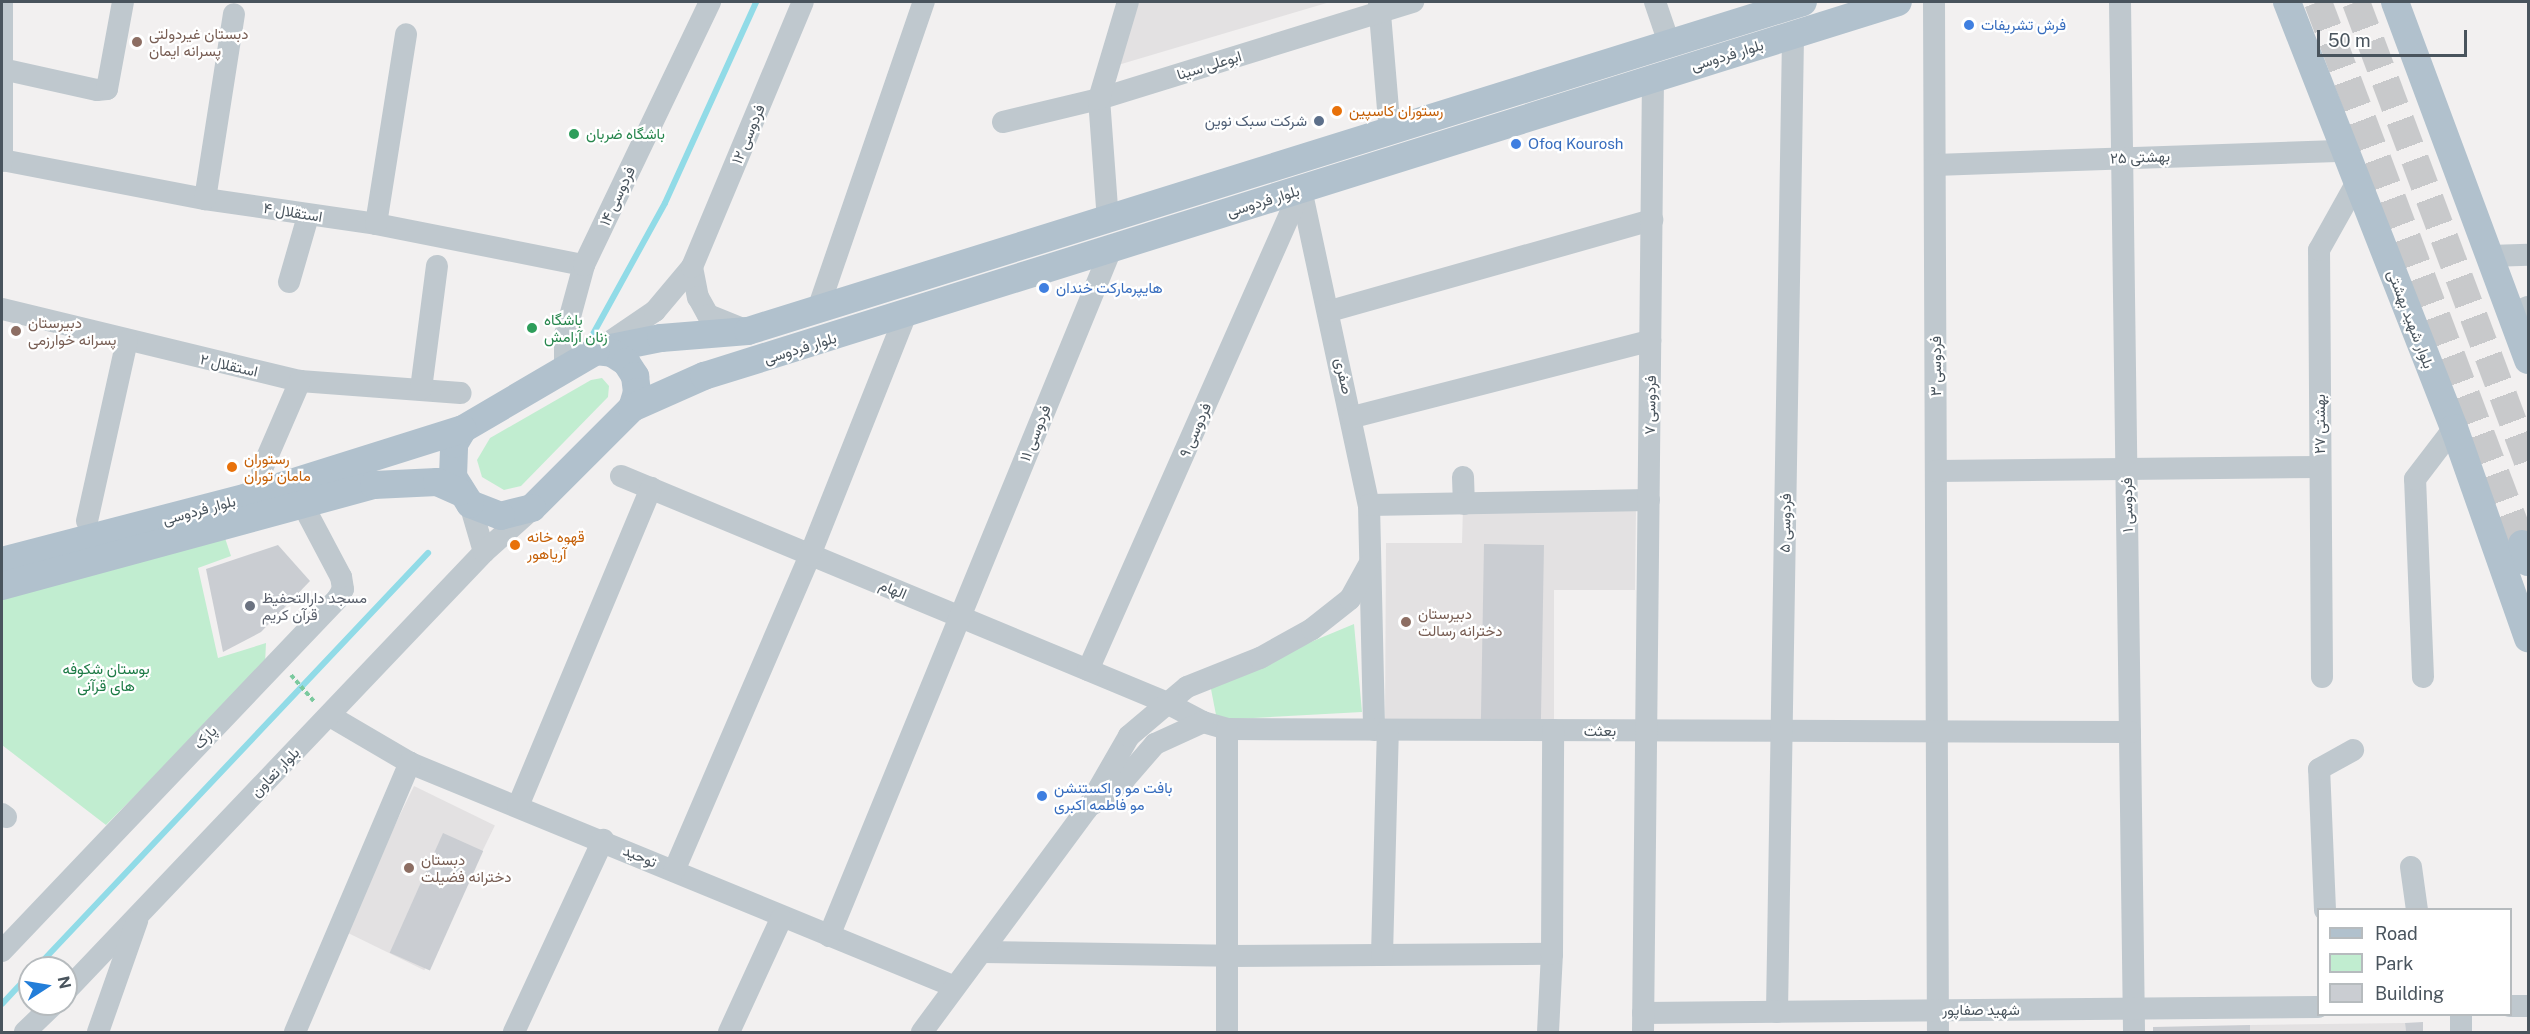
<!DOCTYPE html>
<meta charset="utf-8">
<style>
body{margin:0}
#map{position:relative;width:2530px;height:1034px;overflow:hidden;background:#f2f0f0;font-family:"Public Sans",Vazirmatn,sans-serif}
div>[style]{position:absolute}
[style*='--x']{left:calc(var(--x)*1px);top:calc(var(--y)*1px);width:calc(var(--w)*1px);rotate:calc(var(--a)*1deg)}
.education>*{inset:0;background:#e3e1e2;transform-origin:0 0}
.green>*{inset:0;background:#c1edd0}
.stream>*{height:6px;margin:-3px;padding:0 3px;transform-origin:3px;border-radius:3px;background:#91dbe7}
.building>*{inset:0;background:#cacdd2;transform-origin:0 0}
.major-tunnel>*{height:28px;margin-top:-14px;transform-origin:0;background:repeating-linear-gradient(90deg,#c8c9cb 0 28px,transparent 0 42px)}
.path>*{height:4px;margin-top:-2px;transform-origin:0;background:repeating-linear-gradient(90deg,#7bc99e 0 4.5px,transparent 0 7.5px)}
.minor>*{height:22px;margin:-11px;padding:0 11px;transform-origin:11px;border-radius:11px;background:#bfc8ce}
.major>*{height:28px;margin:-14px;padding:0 14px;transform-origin:14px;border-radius:14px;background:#b1c1cd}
.dots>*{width:16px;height:16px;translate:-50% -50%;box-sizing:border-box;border:3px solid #fff;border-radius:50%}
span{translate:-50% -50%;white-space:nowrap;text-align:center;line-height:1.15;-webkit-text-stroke:4.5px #fff;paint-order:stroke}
.shop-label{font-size:15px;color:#366cbe}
.left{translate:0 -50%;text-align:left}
.education-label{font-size:15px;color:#785e54}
.street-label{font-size:15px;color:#49545d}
.food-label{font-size:15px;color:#c56008}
.service-label{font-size:15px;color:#4e5e75}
.right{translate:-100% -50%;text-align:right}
.leisure-label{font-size:15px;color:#27864d}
.worship-label{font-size:15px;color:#5b616d}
.park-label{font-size:15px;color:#1d7b46}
.frame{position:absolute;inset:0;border:3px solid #49545d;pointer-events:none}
.legend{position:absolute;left:2317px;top:908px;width:195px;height:108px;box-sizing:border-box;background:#fff;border:2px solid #b6bbbe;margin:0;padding:8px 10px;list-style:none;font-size:18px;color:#49545d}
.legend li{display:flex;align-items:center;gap:12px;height:30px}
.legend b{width:30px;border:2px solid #b6bbbe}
.north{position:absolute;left:18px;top:956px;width:60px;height:60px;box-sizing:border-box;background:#fff;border:2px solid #b6bbbe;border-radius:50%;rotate:78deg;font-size:16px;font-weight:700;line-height:24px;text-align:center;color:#49545d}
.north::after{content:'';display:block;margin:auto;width:21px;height:27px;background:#237ed9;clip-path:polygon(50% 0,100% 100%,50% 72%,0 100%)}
.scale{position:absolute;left:2317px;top:30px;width:150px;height:27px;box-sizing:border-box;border:3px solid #49545d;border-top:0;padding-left:8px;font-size:18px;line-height:21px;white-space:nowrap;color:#49545d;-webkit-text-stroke:4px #fff;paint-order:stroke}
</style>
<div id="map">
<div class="education">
<i style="clip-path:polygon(1139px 2px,1330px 2px,1118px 65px)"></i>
<i style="clip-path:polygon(1463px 507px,1636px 508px,1635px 590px,1554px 590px,1554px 725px,1385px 724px,1386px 543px,1462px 543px)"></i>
<i style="left:414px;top:786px;width:90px;height:161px;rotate:26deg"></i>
<i style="clip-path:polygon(2405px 1023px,2406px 1032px,2250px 1032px,2250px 1025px)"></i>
</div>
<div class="green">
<i style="clip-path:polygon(602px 378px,609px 386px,608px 397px,521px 486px,504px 490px,482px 477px,477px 460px,490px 438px,591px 380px)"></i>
<i style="clip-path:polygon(225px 538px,231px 556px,198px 568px,218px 658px,266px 643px,265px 664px,106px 825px,2px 745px,2px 596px)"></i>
<i style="clip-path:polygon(1354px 624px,1362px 712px,1217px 720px,1210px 684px)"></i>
</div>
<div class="stream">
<i style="--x:593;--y:334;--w:149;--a:-61.2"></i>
<i style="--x:665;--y:203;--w:221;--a:-65.6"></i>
<i style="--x:36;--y:968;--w:571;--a:-46.63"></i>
<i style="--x:2;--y:1004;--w:41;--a:-47"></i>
</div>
<div class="building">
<i style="left:1484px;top:544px;width:60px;height:180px;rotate:1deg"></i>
<i style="clip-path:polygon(278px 545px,310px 581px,261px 632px,223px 652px,206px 569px)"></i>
<i style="left:443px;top:833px;width:44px;height:131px;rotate:24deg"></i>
<i style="clip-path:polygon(2423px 1022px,2423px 1032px,2406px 1032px,2405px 1023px)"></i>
<i style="clip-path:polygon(2250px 1025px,2250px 1032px,2153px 1032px,2153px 1027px)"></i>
</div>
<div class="major-tunnel">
<i style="--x:2318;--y:2;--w:579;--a:69.37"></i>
<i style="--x:2356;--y:2;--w:492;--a:69.5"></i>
</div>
<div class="path">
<i style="--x:291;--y:675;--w:35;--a:49"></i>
</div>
<div class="minor">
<i style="--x:1379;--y:2;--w:130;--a:85.2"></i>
<i style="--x:1655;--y:2;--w:43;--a:71.1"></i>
<i style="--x:1934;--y:2;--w:1030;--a:89.78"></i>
<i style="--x:2120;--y:2;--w:1030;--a:89.22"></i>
<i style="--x:2;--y:69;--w:97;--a:12.5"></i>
<i style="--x:97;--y:90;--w:10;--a:-6"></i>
<i style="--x:107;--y:89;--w:88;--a:-79.6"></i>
<i style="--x:1003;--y:122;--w:99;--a:-13.5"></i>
<i style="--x:1099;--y:99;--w:329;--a:-17.2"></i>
<i style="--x:2;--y:160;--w:207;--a:10.9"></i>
<i style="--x:205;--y:199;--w:173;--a:8.3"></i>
<i style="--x:376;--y:224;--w:212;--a:11.2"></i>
<i style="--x:2;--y:161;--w:159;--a:-90"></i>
<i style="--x:1935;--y:165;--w:410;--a:-2"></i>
<i style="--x:1301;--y:189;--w:323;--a:77.9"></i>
<i style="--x:1369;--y:505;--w:225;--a:88.7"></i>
<i style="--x:205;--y:199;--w:187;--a:-81.1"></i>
<i style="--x:1108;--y:221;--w:122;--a:-94.2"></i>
<i style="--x:1099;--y:99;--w:101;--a:-73.4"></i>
<i style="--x:376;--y:224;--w:192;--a:-81"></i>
<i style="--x:2490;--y:256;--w:38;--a:-2"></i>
<i style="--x:692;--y:267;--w:31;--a:79"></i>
<i style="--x:698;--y:297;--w:21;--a:61"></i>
<i style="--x:708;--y:315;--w:38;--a:22"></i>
<i style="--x:289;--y:282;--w:69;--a:-73.9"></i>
<i style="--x:2;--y:309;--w:307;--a:13.6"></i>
<i style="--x:300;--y:381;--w:161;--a:4.3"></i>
<i style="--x:818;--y:309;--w:325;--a:-71"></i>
<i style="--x:1330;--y:311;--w:335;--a:-15.8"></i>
<i style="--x:2512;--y:314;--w:17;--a:-24"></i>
<i style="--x:602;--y:347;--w:64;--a:-34.2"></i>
<i style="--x:655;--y:311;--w:57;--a:-49.9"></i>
<i style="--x:692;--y:267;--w:287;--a:-67.3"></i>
<i style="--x:565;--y:366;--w:31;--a:-90"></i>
<i style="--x:565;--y:335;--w:73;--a:-74.8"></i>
<i style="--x:584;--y:265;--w:292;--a:-64.4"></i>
<i style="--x:421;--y:389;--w:124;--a:-82.6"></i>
<i style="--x:1353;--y:417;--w:307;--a:-14.4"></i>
<i style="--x:262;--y:469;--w:96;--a:-66.6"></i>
<i style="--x:1936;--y:471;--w:384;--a:-0.6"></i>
<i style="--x:621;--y:476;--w:589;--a:22.56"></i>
<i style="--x:1165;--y:702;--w:43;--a:27.8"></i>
<i style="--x:1203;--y:722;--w:25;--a:16"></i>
<i style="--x:1227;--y:729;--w:903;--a:0.19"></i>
<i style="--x:1463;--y:477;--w:27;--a:88"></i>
<i style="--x:470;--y:504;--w:50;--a:73.7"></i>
<i style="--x:1369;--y:505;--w:280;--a:-1"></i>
<i style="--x:87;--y:521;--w:184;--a:-77.5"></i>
<i style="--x:1088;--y:670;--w:526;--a:-66.11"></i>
<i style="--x:2322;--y:677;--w:427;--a:-90.4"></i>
<i style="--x:2319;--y:250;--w:78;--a:-60.8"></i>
<i style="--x:2423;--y:677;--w:198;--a:-92.3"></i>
<i style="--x:2415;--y:479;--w:64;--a:-52.6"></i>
<i style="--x:330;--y:716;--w:93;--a:30.4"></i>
<i style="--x:410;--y:763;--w:589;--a:22.34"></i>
<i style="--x:1093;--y:804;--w:38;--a:-37"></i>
<i style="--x:1123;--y:781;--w:49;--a:-49.1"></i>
<i style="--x:1155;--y:744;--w:53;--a:-24.6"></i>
<i style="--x:518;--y:806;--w:345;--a:-67.3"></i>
<i style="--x:2;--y:814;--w:5;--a:37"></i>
<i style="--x:2411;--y:867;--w:43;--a:82.1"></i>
<i style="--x:674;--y:871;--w:344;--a:-66.7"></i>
<i style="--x:810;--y:555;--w:257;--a:-68.3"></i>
<i style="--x:2325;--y:910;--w:141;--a:-92.4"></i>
<i style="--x:2319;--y:769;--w:39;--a:-29"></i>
<i style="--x:829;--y:936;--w:743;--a:-67.68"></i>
<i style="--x:2;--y:951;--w:487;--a:-46.4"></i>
<i style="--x:338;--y:598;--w:10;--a:-61"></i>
<i style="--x:343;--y:589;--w:12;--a:-99"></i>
<i style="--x:341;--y:577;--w:79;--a:-117.9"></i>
<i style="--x:983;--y:952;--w:245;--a:0.9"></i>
<i style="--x:1228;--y:956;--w:324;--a:-0.4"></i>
<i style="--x:1382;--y:955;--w:225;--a:-88.5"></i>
<i style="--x:66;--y:991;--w:606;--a:-46.4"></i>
<i style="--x:484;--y:552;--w:64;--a:-41.9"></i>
<i style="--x:2510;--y:1006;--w:18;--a:0"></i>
<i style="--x:1777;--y:1012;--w:977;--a:-89.06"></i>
<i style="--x:1643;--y:1013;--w:675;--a:-0.51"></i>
<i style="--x:2461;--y:1014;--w:18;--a:90"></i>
<i style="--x:25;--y:1032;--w:40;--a:-44"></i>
<i style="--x:98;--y:1032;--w:118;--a:-70.6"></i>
<i style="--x:295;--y:1032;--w:293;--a:-66.9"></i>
<i style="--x:514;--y:1032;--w:212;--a:-65.1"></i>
<i style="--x:729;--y:1032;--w:124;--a:-65.3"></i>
<i style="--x:922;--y:1032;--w:277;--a:-53.5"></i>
<i style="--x:1087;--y:809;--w:84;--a:-60.1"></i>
<i style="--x:1129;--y:736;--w:76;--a:-40.2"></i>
<i style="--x:1187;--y:687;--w:79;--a:-21.7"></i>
<i style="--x:1260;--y:658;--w:60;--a:-29.1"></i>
<i style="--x:1312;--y:629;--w:48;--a:-38.3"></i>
<i style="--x:1350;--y:599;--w:39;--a:-61"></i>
<i style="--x:1227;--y:1032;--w:303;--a:-90"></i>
<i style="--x:1548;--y:1032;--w:78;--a:-87.1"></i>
<i style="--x:1552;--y:954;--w:224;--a:-89.7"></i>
<i style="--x:1643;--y:1032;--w:954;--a:-89.4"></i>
</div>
<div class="major">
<i style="--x:2287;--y:2;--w:458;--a:68.6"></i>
<i style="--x:2454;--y:428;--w:223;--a:70.6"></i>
<i style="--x:2395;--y:2;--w:382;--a:69.6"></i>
<i style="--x:596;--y:351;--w:66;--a:-11.3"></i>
<i style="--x:661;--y:338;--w:87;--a:-4.6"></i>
<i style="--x:748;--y:331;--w:1105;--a:-17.32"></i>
<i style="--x:596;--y:351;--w:16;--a:7"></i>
<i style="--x:612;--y:353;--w:17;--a:33"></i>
<i style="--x:626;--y:362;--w:17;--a:57"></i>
<i style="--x:635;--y:376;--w:16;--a:83"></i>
<i style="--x:637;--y:392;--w:17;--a:107"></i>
<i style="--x:632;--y:408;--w:141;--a:135"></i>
<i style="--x:532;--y:508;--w:32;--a:166"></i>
<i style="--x:501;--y:516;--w:33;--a:-159"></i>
<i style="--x:470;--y:504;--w:32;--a:-122"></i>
<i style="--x:453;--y:477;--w:33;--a:-88"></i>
<i style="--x:454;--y:444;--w:17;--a:-59"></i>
<i style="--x:463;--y:429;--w:154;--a:-30.4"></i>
<i style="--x:632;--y:408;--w:79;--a:-24"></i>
<i style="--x:704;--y:376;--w:1251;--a:-17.39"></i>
<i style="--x:2522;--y:544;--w:19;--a:72"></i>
<i style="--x:2;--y:561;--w:253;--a:-14.6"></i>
<i style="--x:247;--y:497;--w:226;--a:-17.5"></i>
<i style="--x:2;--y:586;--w:385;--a:-15.2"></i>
<i style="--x:374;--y:485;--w:63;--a:-2.7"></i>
<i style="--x:437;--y:482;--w:24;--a:24"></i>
</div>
<div class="dots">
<i style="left:1969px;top:25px;background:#3f7fe0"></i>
<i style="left:137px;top:42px;background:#8d6e63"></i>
<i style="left:1337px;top:111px;background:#e8710a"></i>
<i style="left:1319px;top:121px;background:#5c6f8a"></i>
<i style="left:574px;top:134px;background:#2e9e5b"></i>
<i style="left:1516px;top:144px;background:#3f7fe0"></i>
<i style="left:1044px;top:288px;background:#3f7fe0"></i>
<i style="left:532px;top:328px;background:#2e9e5b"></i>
<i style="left:16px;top:331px;background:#8d6e63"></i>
<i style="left:232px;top:467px;background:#e8710a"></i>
<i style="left:515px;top:545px;background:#e8710a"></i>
<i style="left:250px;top:606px;background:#6b7280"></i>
<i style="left:1406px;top:622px;background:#8d6e63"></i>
<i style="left:1042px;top:796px;background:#3f7fe0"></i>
<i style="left:409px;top:868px;background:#8d6e63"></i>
</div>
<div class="shop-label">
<span class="left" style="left:1981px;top:25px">فرش تشریفات</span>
<span class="left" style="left:1528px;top:144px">Ofoq Kourosh</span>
<span class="left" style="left:1056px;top:288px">هایپرمارکت خندان</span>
<span class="left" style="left:1054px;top:796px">بافت مو و اکستنشن<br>مو فاطمه اکبری</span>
</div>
<div class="education-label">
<span class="left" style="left:149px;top:42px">دبستان غیردولتی<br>پسرانه ایمان</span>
<span class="left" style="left:28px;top:331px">دبیرستان<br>پسرانه خوارزمی</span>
<span class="left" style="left:1418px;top:622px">دبیرستان<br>دخترانه رسالت</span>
<span class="left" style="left:421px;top:868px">دبستان<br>دخترانه فضیلت</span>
</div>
<div class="street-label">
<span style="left:1727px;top:55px;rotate:-17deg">بلوار فردوسی</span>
<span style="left:1209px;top:65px;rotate:-17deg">ابوعلی سینا</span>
<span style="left:748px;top:134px;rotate:-67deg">فردوسی ۱۲</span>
<span style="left:2140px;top:157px;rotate:-2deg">بهشتی ۲۵</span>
<span style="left:617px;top:196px;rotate:-65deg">فردوسی ۱۴</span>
<span style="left:1263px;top:201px;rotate:-17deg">بلوار فردوسی</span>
<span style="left:293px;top:212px;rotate:9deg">استقلال ۴</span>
<span style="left:2411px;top:319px;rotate:69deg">بلوار شهید بهشتی</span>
<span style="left:800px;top:348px;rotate:-17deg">بلوار فردوسی</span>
<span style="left:229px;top:365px;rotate:13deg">استقلال ۲</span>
<span style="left:1936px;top:366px;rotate:-90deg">فردوسی ۳</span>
<span style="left:1344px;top:376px;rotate:78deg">صفری</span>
<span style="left:1650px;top:405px;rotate:-89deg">فردوسی ۷</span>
<span style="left:2320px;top:424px;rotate:-90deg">بهشتی ۲۷</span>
<span style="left:1195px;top:430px;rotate:-66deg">فردوسی ۹</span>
<span style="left:1035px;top:433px;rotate:-68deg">فردوسی ۱۱</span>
<span style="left:2127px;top:505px;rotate:-91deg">فردوسی ۱</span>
<span style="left:199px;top:510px;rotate:-15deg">بلوار فردوسی</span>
<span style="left:1785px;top:523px;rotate:-89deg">فردوسی ۵</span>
<span style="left:893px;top:589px;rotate:23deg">الهام</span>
<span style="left:1600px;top:731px">بعثت</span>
<span style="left:205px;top:737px;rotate:-46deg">پارک</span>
<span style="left:275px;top:772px;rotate:-46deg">بلوار تعاون</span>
<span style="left:640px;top:856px;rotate:23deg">توحید</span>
<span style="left:1981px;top:1010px">شهید صفاپور</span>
</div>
<div class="food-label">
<span class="left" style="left:1349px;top:111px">رستوران کاسپین</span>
<span class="left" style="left:244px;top:467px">رستوران<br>مامان توران</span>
<span class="left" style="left:527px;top:545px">قهوه خانه<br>آریاهور</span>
</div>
<div class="service-label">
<span class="right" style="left:1307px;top:121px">شرکت سبک نوین</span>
</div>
<div class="leisure-label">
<span class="left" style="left:586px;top:134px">باشگاه ضربان</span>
<span class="left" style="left:544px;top:328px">باشگاه<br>زنان آرامش</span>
</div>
<div class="worship-label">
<span class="left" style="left:262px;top:606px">مسجد دارالتحفیظ<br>قرآن کریم</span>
</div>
<div class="park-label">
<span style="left:106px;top:677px">بوستان شکوفه<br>های قرآنی</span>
</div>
<div class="frame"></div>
<ul class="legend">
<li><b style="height:8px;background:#b1c1cd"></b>Road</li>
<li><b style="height:16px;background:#c1edd0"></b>Park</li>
<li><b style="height:16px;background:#cacdd2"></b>Building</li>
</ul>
<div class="north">N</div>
<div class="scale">50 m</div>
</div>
